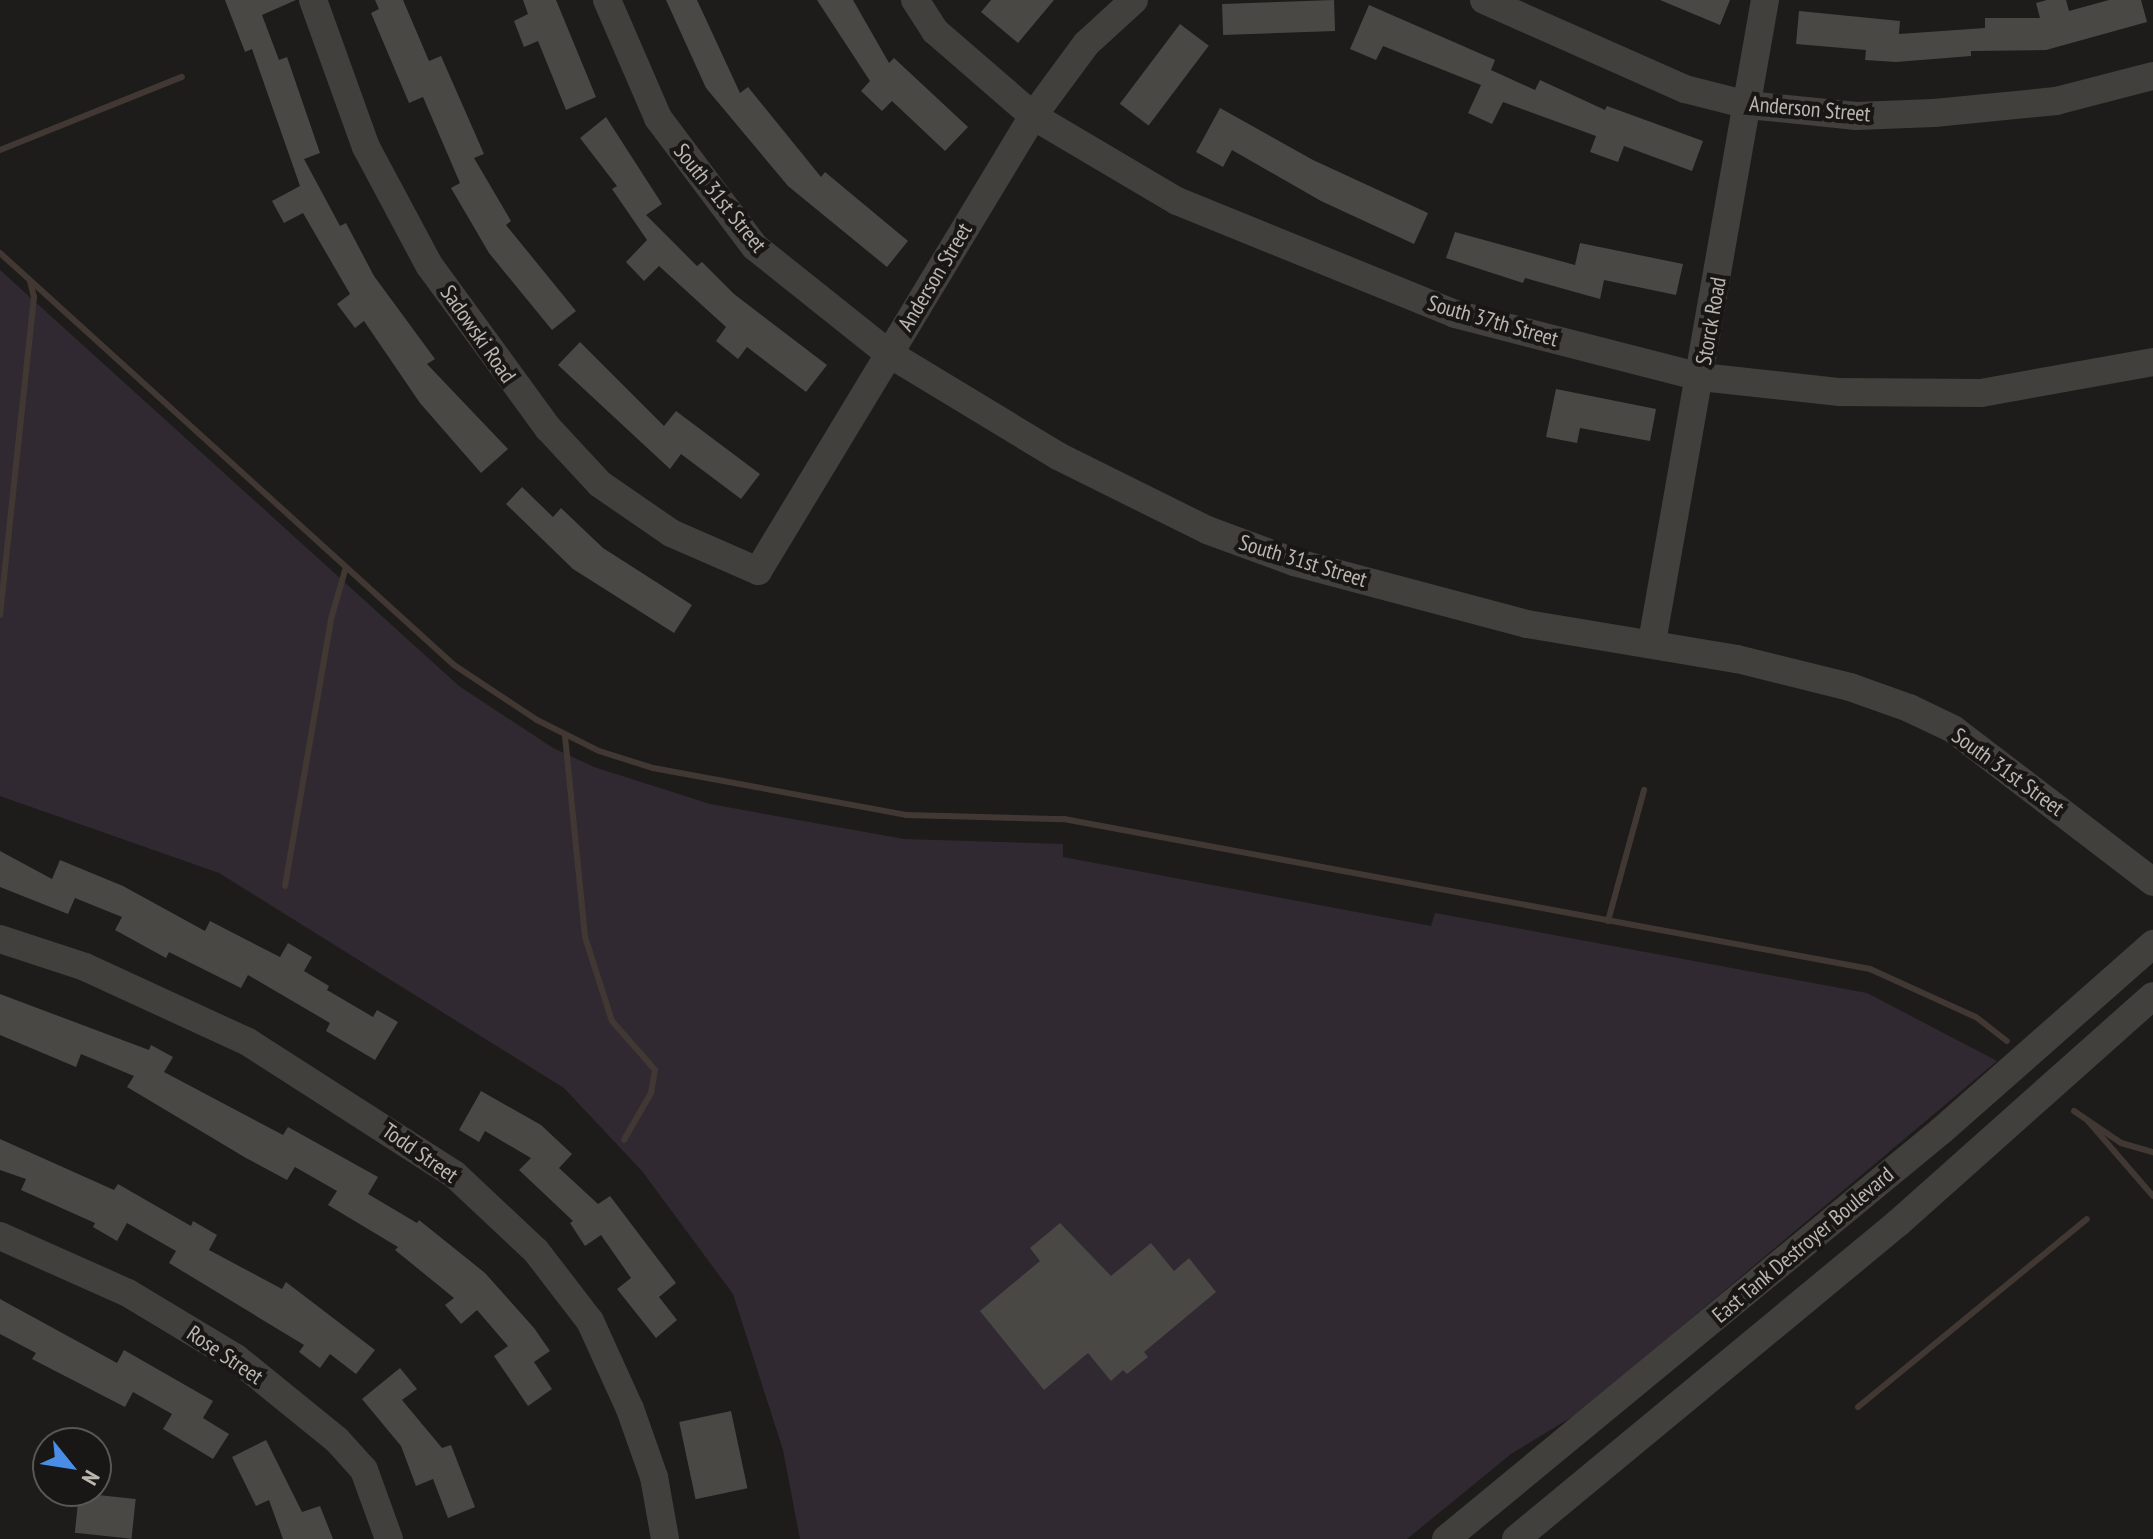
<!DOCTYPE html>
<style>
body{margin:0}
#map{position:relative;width:2153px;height:1539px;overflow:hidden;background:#1d1c1a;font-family:"PT Sans Narrow",sans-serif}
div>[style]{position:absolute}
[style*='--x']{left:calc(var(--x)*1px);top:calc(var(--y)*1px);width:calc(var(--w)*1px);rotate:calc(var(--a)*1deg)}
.green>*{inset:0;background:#312931}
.stream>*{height:6px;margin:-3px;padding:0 3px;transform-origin:3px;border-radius:3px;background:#423833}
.building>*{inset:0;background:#494845;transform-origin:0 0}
.minor>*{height:28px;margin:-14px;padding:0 14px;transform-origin:14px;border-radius:14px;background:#41403c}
span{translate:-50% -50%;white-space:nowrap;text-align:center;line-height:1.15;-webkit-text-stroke:8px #181715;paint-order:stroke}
.street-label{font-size:22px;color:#bbb6ae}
.north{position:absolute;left:32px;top:1427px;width:80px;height:80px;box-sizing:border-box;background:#181715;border:2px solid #595752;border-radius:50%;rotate:120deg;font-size:22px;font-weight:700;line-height:32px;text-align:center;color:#bbb6ae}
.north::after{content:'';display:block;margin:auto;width:28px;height:36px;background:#498de6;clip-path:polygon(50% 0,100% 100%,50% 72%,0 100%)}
</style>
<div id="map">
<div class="green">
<i style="clip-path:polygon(0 270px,459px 686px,553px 748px,594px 767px,710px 804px,904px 839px,1063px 844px,1063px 857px,1431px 926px,1435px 913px,1867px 993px,1997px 1061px,1580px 1412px,1511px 1454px,1407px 1539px,800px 1539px,783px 1450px,733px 1294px,642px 1171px,564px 1088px,219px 873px,0 796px)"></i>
</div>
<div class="stream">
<i style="--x:0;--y:150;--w:196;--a:-21.9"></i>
<i style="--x:0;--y:253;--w:613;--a:42.22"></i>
<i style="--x:454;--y:665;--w:100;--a:33.5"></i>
<i style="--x:537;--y:720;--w:69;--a:26.6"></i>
<i style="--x:599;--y:751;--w:57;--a:17.5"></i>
<i style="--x:653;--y:768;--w:257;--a:10.5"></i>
<i style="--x:906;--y:815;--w:158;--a:1.5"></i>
<i style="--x:1064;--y:819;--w:820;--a:10.54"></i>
<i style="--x:1870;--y:969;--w:116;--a:24.4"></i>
<i style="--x:1976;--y:1017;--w:39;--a:38"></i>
<i style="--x:0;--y:615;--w:320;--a:-83.9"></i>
<i style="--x:34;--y:297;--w:16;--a:-104"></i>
<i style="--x:565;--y:736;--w:202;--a:84.3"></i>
<i style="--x:585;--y:937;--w:88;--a:72.2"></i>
<i style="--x:612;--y:1021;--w:65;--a:48.7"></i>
<i style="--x:655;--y:1070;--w:23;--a:100"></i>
<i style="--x:651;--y:1093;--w:54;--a:119.9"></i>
<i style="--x:285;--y:886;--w:271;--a:-80.2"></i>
<i style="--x:331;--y:619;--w:54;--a:-73.9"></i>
<i style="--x:1608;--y:921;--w:136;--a:-74.6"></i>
<i style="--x:2074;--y:1111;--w:57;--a:34.2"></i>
<i style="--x:2121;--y:1143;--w:33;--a:16"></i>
<i style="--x:2088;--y:1121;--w:99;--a:49.1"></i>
<i style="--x:1858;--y:1407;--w:296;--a:-39.4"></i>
</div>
<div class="building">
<i style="clip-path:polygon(225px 0,296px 0,262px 15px,279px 60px,287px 57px,320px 153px,304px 159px,340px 226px,346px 223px,374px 276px,435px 359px,427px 364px,508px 449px,481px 473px,420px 403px,364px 321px,355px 328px,337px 304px,350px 294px,303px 213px,284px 223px,272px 201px,300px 186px,252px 49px,245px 52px)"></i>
<i style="clip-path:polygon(375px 0,403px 0,429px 61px,441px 56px,484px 154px,474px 158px,511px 221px,506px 225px,576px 311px,552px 330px,489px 253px,451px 188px,460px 183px,423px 97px,409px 103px,371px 13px,379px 9px)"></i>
<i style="clip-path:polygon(523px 0,556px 0,596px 97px,566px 110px,538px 41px,524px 47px,514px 21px,528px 14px)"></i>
<i style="clip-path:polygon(666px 0,697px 0,740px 93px,748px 87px,821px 177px,825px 172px,908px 241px,887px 267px,788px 186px,706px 88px)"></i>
<i style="clip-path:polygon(817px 0,853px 0,889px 63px,894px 58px,968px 127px,945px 151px,892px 101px,882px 111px,861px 91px,870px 81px)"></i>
<i style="clip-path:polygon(991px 0,1054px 0,1018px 43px,981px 12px)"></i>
<i style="left:1334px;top:0;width:31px;height:112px;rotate:88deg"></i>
<i style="clip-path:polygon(1660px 0,1730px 0,1720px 25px)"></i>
<i style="clip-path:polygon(2047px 0,2066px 0,2069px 11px,2109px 0,2141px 0,2147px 22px,2046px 50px,1971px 51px,1971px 56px,1896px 62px,1865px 60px,1866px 50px,1796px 44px,1799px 11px,1900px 21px,1899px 34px,1985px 28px,1985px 18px,2040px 18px,2036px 3px)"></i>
<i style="clip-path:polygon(1369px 5px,1495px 60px,1491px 70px,1535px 90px,1540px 80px,1605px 110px,1607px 106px,1703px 141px,1692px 171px,1624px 146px,1618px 162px,1590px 152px,1596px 136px,1503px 102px,1492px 124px,1468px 113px,1481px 85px,1383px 46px,1376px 60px,1350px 49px)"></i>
<i style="left:1180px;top:24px;width:36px;height:100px;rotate:37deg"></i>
<i style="clip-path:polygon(1220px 108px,1313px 160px,1428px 213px,1414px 244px,1321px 201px,1232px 150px,1223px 167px,1196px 152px)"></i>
<i style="clip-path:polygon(606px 117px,662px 204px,646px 215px,697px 266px,702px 262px,734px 294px,827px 365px,806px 392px,747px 347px,738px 359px,716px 341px,726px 327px,659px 266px,644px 281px,626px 262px,647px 240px,612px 189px,617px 186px,580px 138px)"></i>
<i style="clip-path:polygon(1455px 232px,1575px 265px,1580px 243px,1683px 264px,1676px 295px,1604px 280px,1600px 299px,1525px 278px,1523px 283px,1446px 258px)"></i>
<i style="clip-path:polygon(580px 342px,664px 426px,676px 411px,760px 474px,741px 499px,681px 454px,670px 469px,558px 365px)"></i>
<i style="clip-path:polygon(1556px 389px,1656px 409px,1650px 441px,1580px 428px,1577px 443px,1546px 437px)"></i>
<i style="clip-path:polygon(522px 487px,553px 517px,561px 508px,603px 548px,692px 605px,674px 633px,573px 569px,506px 504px)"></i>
<i style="clip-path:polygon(0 851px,52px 879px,60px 860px,123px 886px,205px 931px,210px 921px,280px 957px,288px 943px,312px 957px,304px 971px,329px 986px,327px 990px,373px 1017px,377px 1010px,398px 1022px,375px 1060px,326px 1031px,330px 1023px,248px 975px,241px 988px,169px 952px,166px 958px,115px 930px,122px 917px,75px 898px,68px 914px,0 887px)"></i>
<i style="clip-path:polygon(0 994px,149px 1050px,151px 1045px,173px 1057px,164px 1072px,283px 1135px,288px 1127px,378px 1177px,368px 1194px,417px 1223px,419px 1220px,485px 1273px,534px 1328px,550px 1351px,534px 1362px,552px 1389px,528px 1406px,494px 1356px,508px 1346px,477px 1310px,461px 1324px,445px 1305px,454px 1298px,395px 1250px,398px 1247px,328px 1205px,337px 1191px,295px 1167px,287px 1180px,246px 1158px,127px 1087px,134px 1076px,81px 1054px,76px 1067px,0 1035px)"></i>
<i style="clip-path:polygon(481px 1091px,541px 1125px,572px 1154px,559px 1168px,598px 1204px,610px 1196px,676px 1283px,659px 1297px,677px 1320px,656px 1338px,617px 1289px,631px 1278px,601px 1235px,585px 1246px,570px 1223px,573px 1221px,519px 1170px,531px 1158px,485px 1131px,479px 1142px,459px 1130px)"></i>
<i style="clip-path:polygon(0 1139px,114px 1190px,118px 1184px,191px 1226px,193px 1221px,217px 1235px,209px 1250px,282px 1289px,286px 1282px,375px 1350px,356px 1374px,330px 1354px,320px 1368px,299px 1352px,304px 1345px,169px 1263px,176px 1251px,127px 1223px,117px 1241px,93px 1227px,95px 1223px,21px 1190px,26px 1179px,0 1170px)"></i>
<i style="clip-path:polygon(1060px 1223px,1111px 1276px,1151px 1243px,1174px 1271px,1189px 1258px,1216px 1292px,1144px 1352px,1148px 1357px,1127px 1374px,1123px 1370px,1111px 1381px,1088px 1353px,1044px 1390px,980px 1311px,1040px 1261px,1030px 1248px)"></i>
<i style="clip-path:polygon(0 1299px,117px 1363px,124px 1350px,213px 1401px,203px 1418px,229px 1434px,213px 1459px,163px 1429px,172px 1414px,133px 1392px,125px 1407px,32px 1359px,36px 1353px,0 1334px)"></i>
<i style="clip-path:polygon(400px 1368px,417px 1389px,402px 1400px,442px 1448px,451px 1445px,475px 1507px,448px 1518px,433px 1479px,416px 1486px,401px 1446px,362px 1399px)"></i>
<i style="left:731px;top:1411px;width:79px;height:53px;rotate:78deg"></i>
<i style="clip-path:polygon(266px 1440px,302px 1512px,320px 1506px,333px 1539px,283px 1539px,269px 1500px,256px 1506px,232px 1457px)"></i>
<i style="left:79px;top:1493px;width:57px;height:40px;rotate:6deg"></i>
</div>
<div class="minor">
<i style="--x:313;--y:0;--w:156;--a:70.2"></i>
<i style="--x:366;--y:147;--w:134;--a:61.9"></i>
<i style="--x:429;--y:265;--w:202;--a:53.9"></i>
<i style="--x:548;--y:428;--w:76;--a:47.1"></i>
<i style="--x:600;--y:484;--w:86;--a:34.6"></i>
<i style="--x:671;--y:533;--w:95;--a:23.6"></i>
<i style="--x:758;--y:571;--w:532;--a:-58.85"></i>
<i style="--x:1033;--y:116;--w:89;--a:-53.6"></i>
<i style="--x:1086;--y:44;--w:65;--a:-42.5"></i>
<i style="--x:607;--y:0;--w:129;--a:66.6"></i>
<i style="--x:658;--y:118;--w:161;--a:53.1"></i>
<i style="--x:755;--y:247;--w:170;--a:38.6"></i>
<i style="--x:888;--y:353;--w:199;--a:31.2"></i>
<i style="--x:1058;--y:456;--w:166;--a:26.4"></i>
<i style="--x:1207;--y:530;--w:93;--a:20.2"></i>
<i style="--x:1294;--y:562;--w:241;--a:14.9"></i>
<i style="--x:1527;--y:624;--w:213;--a:9.5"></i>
<i style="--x:1737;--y:659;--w:116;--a:13.9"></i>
<i style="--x:1850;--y:687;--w:63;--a:19.6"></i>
<i style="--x:1909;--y:708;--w:49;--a:25.5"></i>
<i style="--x:1953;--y:729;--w:252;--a:37.4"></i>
<i style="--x:915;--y:0;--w:37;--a:57"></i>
<i style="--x:935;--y:31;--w:130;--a:40.9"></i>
<i style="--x:1033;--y:116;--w:167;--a:30.6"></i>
<i style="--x:1177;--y:201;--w:300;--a:22.1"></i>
<i style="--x:1455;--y:314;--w:254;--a:14.4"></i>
<i style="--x:1701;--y:377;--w:140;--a:6.2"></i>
<i style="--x:1840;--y:392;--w:141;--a:0.4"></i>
<i style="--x:1981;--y:393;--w:175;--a:-10.2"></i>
<i style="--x:1484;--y:0;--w:220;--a:23.9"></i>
<i style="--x:1685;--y:89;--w:65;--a:14.3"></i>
<i style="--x:1748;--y:105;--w:109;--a:5.8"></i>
<i style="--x:1856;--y:116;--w:78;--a:-2.2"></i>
<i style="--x:1934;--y:113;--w:123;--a:-5.6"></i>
<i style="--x:2056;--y:101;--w:100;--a:-14.5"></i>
<i style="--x:1652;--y:642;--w:652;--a:-80.02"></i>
<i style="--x:0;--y:939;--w:89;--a:18.2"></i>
<i style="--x:85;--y:967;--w:179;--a:24.7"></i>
<i style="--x:248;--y:1042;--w:245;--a:32.7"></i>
<i style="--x:454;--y:1174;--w:112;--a:43.2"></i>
<i style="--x:536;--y:1251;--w:88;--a:52.4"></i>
<i style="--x:590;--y:1321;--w:97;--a:65.6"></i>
<i style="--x:630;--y:1409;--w:72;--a:70.6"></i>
<i style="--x:654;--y:1477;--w:63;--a:79.9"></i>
<i style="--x:0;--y:1236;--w:140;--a:24"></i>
<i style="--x:128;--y:1293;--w:126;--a:31"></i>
<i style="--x:236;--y:1358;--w:130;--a:39.1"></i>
<i style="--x:337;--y:1440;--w:40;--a:48"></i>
<i style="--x:364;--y:1470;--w:73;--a:70.1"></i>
<i style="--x:1446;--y:1539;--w:641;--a:-39.5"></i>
<i style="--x:1941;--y:1131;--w:283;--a:-41.4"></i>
<i style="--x:1516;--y:1539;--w:496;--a:-39.6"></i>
<i style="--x:1898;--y:1223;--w:341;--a:-41.7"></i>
</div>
<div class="street-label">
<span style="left:1810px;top:109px;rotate:5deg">Anderson Street</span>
<span style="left:720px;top:198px;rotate:51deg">South 31st Street</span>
<span style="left:935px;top:277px;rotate:-59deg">Anderson Street</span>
<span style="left:1493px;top:321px;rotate:16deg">South 37th Street</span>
<span style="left:1711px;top:321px;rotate:-80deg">Storck Road</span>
<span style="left:478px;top:334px;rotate:55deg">Sadowski Road</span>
<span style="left:1303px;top:561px;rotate:17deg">South 31st Street</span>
<span style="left:2008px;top:772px;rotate:36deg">South 31st Street</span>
<span style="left:420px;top:1153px;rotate:35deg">Todd Street</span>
<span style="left:1803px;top:1245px;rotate:-40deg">East Tank Destroyer Boulevard</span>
<span style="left:225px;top:1355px;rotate:34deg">Rose Street</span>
</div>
<div class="north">N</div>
</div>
